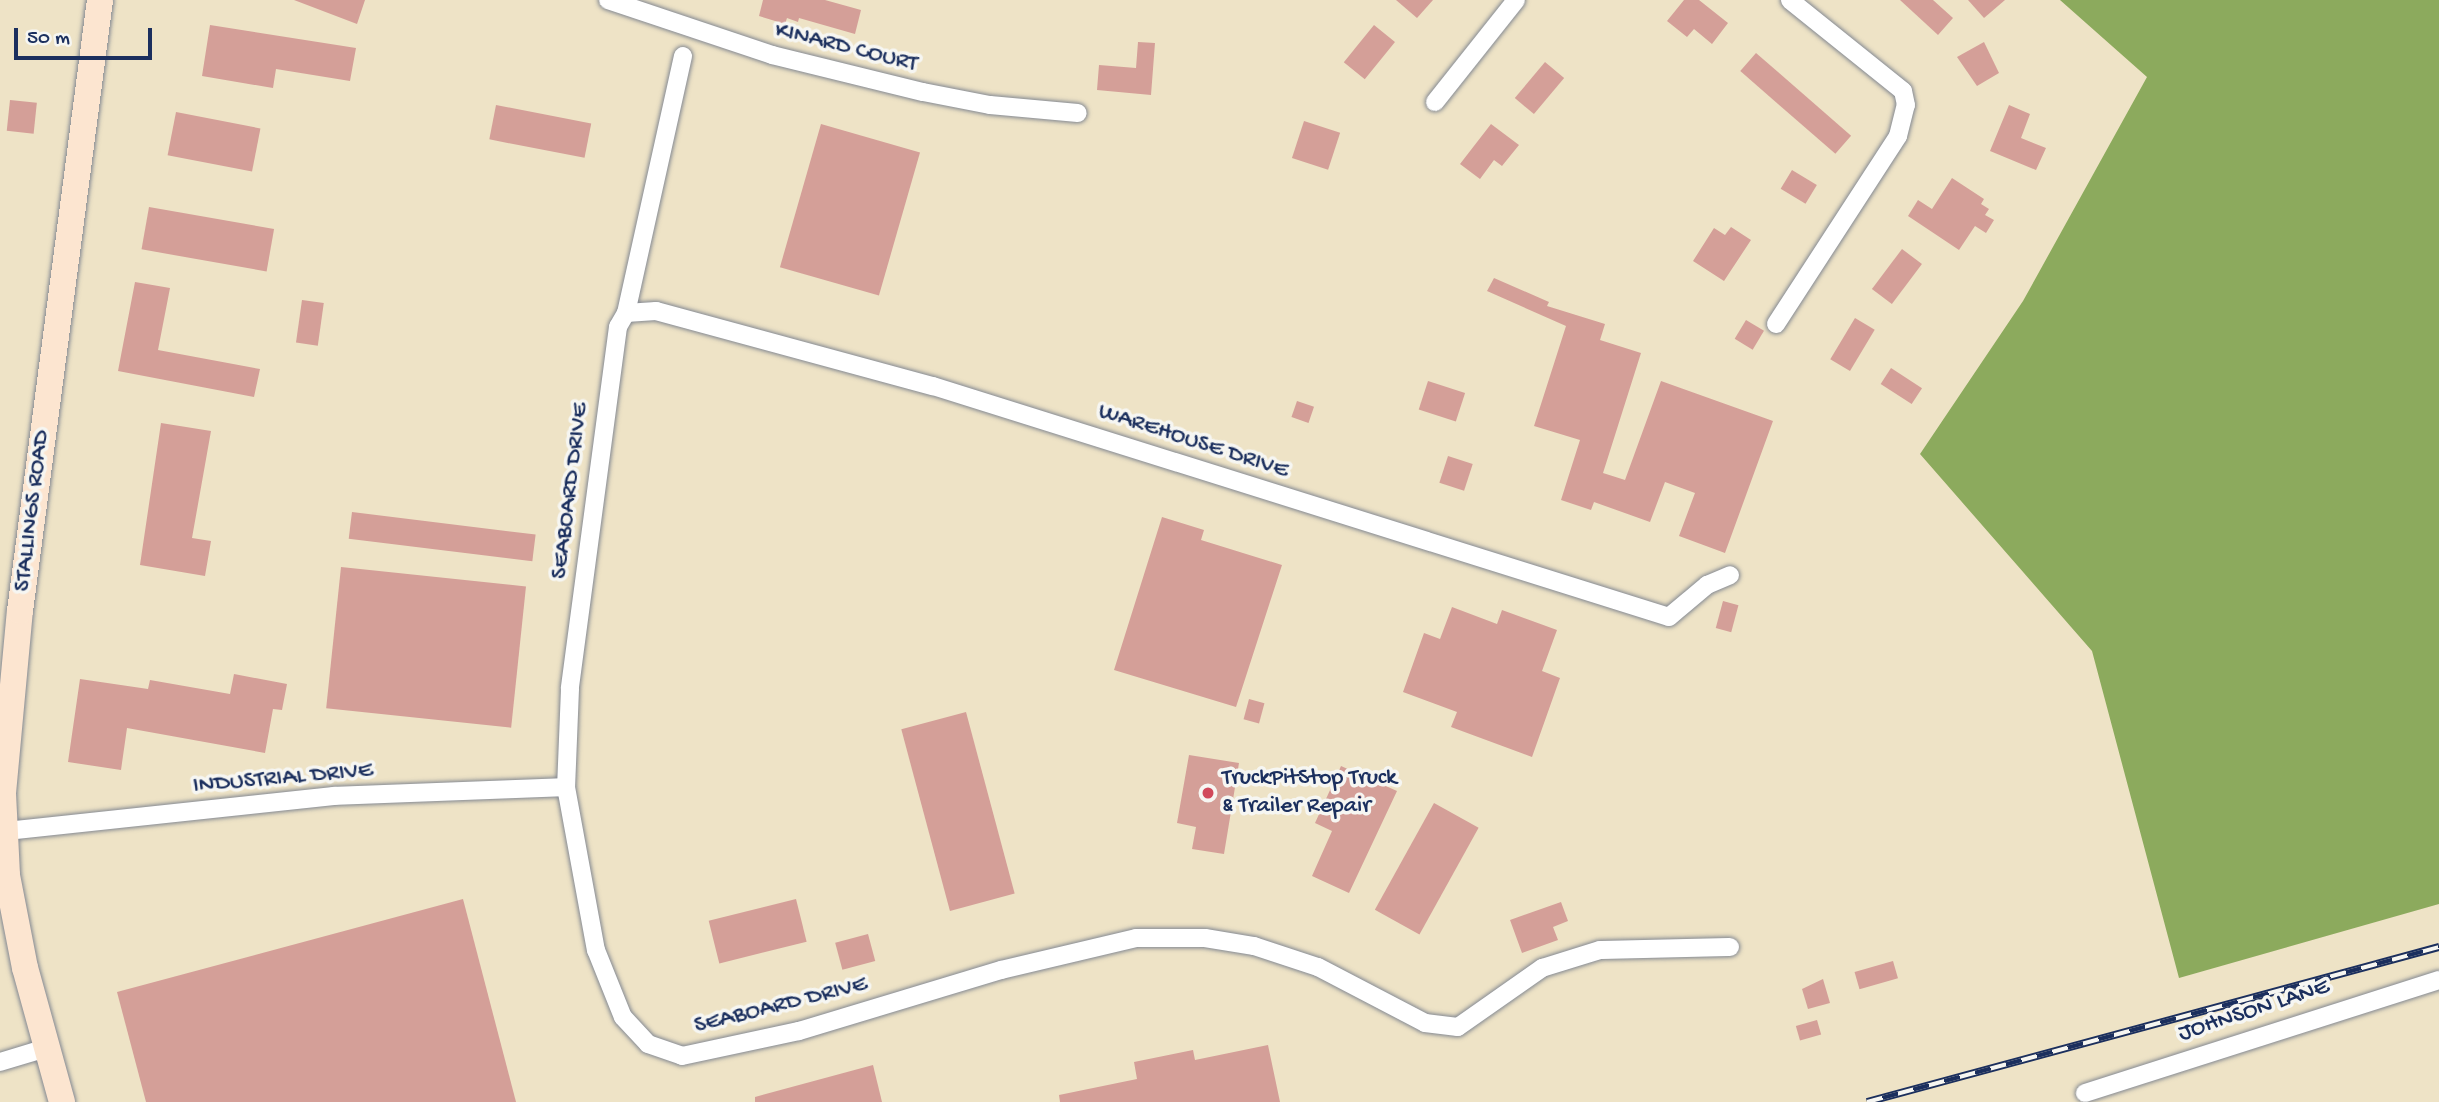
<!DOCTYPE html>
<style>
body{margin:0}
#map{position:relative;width:2439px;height:1102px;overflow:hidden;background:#eee3c6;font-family:"Gochi Hand",sans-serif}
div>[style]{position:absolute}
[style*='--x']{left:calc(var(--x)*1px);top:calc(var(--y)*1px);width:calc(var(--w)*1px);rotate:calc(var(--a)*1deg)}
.forest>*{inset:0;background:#8caa5d}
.building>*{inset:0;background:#d49f98;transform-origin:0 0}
.roads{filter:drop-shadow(0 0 2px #848992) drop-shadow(0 0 2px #848992)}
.minor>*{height:18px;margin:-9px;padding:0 9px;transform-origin:9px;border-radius:9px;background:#fff}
.secondary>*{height:26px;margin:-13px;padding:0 13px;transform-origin:13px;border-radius:13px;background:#fce5d0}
.rail>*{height:8px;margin-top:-4px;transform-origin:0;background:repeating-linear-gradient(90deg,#f6f6f2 0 16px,#1b2f5e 0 32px);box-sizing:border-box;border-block:2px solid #1b2f5e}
.dots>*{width:19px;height:19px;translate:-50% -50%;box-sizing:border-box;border:4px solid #f6f6f2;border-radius:50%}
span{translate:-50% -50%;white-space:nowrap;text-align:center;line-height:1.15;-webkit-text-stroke:7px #f6f6f2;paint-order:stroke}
.street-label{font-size:24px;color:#1b2f5e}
.poi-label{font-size:24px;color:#1b2f5e}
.left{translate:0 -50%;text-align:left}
.scale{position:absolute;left:14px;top:28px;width:138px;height:32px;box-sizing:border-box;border:4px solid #1b2f5e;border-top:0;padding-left:9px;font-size:21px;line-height:24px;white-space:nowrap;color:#1b2f5e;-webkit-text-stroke:5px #f6f6f2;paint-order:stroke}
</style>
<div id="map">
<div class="forest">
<i style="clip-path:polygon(2060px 0,2439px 0,2439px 904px,2179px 978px,2092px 651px,1920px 454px,2023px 301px,2147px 77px)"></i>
</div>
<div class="building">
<i style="clip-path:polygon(294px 0,365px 0,357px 24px)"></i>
<i style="clip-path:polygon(763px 0,825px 0,861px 10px,855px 34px,799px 18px,798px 22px,787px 18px,785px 24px,759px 16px)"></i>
<i style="clip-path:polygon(1396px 0,1433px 0,1417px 18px)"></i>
<i style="clip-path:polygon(1684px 0,1699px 0,1728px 23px,1712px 44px,1694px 29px,1687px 37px,1667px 21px)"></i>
<i style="clip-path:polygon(1900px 0,1933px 0,1953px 18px,1938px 35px)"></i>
<i style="clip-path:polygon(1968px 0,2005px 0,1984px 18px)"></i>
<i style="clip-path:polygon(210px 25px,356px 48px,350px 81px,276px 69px,273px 88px,202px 76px)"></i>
<i style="left:1374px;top:25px;width:27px;height:48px;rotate:39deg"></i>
<i style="clip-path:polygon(1138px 42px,1155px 43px,1151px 95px,1097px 90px,1099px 65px,1136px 68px)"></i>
<i style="clip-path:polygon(1984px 42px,1999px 73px,1977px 86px,1957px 57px)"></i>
<i style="left:1756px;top:53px;width:126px;height:24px;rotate:41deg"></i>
<i style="left:1545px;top:62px;width:25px;height:47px;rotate:40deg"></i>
<i style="left:10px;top:100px;width:27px;height:31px;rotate:6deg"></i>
<i style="left:496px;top:105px;width:97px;height:35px;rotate:11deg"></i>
<i style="clip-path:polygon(2009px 105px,2030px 114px,2021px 138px,2046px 148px,2036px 170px,1990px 151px)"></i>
<i style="left:176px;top:112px;width:86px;height:44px;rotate:11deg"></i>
<i style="left:1304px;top:121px;width:38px;height:39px;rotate:18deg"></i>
<i style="left:821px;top:124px;width:103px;height:149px;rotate:16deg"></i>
<i style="clip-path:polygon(1491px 124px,1519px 145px,1502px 166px,1494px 160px,1480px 179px,1460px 164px)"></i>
<i style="left:1792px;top:170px;width:29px;height:22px;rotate:31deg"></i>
<i style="clip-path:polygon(1952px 178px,1984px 199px,1981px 204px,1989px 209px,1985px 215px,1994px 220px,1986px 233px,1975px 226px,1959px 250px,1908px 216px,1918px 200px,1932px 209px)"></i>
<i style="left:149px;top:207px;width:127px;height:43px;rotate:10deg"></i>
<i style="clip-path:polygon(1731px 227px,1751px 240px,1724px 281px,1693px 261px,1714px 228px,1725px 235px)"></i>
<i style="left:1902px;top:249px;width:25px;height:50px;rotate:37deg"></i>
<i style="clip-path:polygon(1494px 278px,1549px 302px,1547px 306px,1605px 324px,1600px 340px,1641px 353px,1603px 473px,1625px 480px,1661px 381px,1773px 421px,1725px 553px,1679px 536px,1695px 493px,1665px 482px,1650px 522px,1594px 502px,1591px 510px,1561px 500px,1580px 440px,1534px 426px,1566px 326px,1487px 291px)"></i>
<i style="clip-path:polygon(135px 282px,170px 288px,158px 350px,260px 369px,254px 397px,118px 371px)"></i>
<i style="left:302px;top:300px;width:22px;height:43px;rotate:8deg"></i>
<i style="left:1855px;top:318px;width:23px;height:48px;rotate:31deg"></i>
<i style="left:1746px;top:320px;width:21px;height:22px;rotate:31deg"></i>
<i style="left:1891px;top:368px;width:37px;height:19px;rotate:33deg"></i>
<i style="left:1428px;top:381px;width:39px;height:30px;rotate:18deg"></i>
<i style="left:1297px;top:401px;width:18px;height:17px;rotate:19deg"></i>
<i style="clip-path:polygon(161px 423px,211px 431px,192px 538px,211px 541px,205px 576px,140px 565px)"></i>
<i style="left:1448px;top:456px;width:26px;height:28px;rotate:18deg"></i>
<i style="left:352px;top:512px;width:185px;height:27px;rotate:7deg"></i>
<i style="clip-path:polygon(1162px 517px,1204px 530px,1201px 540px,1282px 565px,1236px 707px,1114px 670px)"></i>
<i style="left:341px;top:567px;width:186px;height:142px;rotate:6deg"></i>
<i style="left:1723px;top:601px;width:16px;height:28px;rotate:15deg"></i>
<i style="clip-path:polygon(1452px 607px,1497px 624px,1502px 610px,1557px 630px,1542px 671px,1560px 678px,1532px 757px,1451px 727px,1457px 712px,1403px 692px,1424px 633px,1440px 639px)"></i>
<i style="clip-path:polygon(234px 674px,287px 684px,282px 710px,273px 709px,265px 753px,127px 728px,121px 770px,68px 762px,80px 679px,148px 689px,150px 680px,230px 694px)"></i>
<i style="left:1249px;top:699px;width:16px;height:21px;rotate:15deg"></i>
<i style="left:966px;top:712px;width:188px;height:67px;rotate:75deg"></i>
<i style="clip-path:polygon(1189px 755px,1239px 763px,1224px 854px,1192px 849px,1196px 827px,1177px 823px)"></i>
<i style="clip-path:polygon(1341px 766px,1397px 791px,1349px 893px,1312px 876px,1332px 831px,1315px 823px)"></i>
<i style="left:1434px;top:803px;width:51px;height:122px;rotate:29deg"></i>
<i style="clip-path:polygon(463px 899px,516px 1102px,146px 1102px,117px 992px)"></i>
<i style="left:796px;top:899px;width:44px;height:90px;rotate:76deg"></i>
<i style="clip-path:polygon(1561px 902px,1568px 921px,1553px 927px,1558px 940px,1522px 953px,1510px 920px)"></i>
<i style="left:868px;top:934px;width:28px;height:34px;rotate:75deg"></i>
<i style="left:1893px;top:961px;width:18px;height:40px;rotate:74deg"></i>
<i style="clip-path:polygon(1823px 979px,1830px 1003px,1808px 1009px,1802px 989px)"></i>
<i style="left:1817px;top:1020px;width:15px;height:22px;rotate:74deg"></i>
<i style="clip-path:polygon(1268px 1045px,1280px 1102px,1060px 1102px,1059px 1095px,1137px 1079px,1134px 1062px,1193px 1050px,1195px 1060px)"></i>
<i style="clip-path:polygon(873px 1065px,882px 1102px,755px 1102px,755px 1097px)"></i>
</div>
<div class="roads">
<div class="minor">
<i style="--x:608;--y:0;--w:173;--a:18.5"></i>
<i style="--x:772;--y:55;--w:155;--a:13.8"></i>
<i style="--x:923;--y:92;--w:68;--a:11"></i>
<i style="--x:990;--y:105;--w:88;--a:5.2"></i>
<i style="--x:683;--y:56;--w:263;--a:102.5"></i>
<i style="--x:626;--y:313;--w:16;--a:120"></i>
<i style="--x:618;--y:327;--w:365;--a:97.6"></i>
<i style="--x:570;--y:689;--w:98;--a:92.3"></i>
<i style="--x:566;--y:787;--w:166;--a:79.6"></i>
<i style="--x:596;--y:950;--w:72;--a:68.1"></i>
<i style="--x:623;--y:1017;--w:37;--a:47"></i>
<i style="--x:648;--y:1044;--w:36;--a:19"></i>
<i style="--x:682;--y:1056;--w:120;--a:-12.1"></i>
<i style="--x:799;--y:1031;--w:211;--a:-16.8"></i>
<i style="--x:1001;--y:970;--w:139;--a:-13.3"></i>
<i style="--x:1136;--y:938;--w:69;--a:0"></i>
<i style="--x:1205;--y:938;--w:50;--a:9.3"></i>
<i style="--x:1254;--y:946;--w:67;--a:18.2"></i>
<i style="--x:1318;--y:967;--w:121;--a:27.6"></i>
<i style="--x:1425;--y:1023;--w:33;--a:7"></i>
<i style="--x:1458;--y:1027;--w:103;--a:-35.1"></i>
<i style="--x:1542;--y:968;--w:61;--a:-17.2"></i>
<i style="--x:1600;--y:950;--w:130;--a:-1.3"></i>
<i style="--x:1435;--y:102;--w:130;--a:-51.5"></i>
<i style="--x:626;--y:313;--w:30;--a:-4"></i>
<i style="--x:656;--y:311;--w:287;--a:15.2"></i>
<i style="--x:933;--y:386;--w:771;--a:17.42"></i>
<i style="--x:1669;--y:617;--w:50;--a:-40.1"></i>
<i style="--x:1707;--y:585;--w:25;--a:-23"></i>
<i style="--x:1776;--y:324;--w:224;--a:-57"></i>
<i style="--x:1898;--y:136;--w:32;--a:-76"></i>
<i style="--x:1906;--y:105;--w:14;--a:-102"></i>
<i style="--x:1903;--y:91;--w:145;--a:-141.2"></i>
<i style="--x:6;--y:831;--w:330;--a:-6.1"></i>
<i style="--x:334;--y:796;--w:232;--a:-2.2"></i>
<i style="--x:0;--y:1062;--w:48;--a:-16.9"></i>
<i style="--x:2085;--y:1093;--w:372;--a:-17.7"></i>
</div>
<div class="secondary">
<i style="--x:62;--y:1102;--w:139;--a:-105.4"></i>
<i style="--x:25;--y:968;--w:95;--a:-101"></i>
<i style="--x:7;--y:875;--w:82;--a:-92.8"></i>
<i style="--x:3;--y:793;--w:183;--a:-84.7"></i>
<i style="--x:20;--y:611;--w:616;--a:-82.54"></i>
</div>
</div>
<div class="rail">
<i style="--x:1867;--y:1102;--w:593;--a:-15.16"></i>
</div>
<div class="dots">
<i style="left:1208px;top:793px;background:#d1495b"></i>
</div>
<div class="street-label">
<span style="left:846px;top:48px;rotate:14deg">KINARD COURT</span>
<span style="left:1193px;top:442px;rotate:18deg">WAREHOUSE DRIVE</span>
<span style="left:571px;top:491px;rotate:-83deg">SEABOARD DRIVE</span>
<span style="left:33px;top:511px;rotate:-83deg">STALLINGS ROAD</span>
<span style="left:283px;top:779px;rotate:-5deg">INDUSTRIAL DRIVE</span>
<span style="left:781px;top:1006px;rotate:-14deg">SEABOARD DRIVE</span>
<span style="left:2254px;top:1011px;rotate:-18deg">JOHNSON LANE</span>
</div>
<div class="poi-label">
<span class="left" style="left:1222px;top:793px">TruckPitStop Truck<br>&amp; Trailer Repair</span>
</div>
<div class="scale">50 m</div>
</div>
